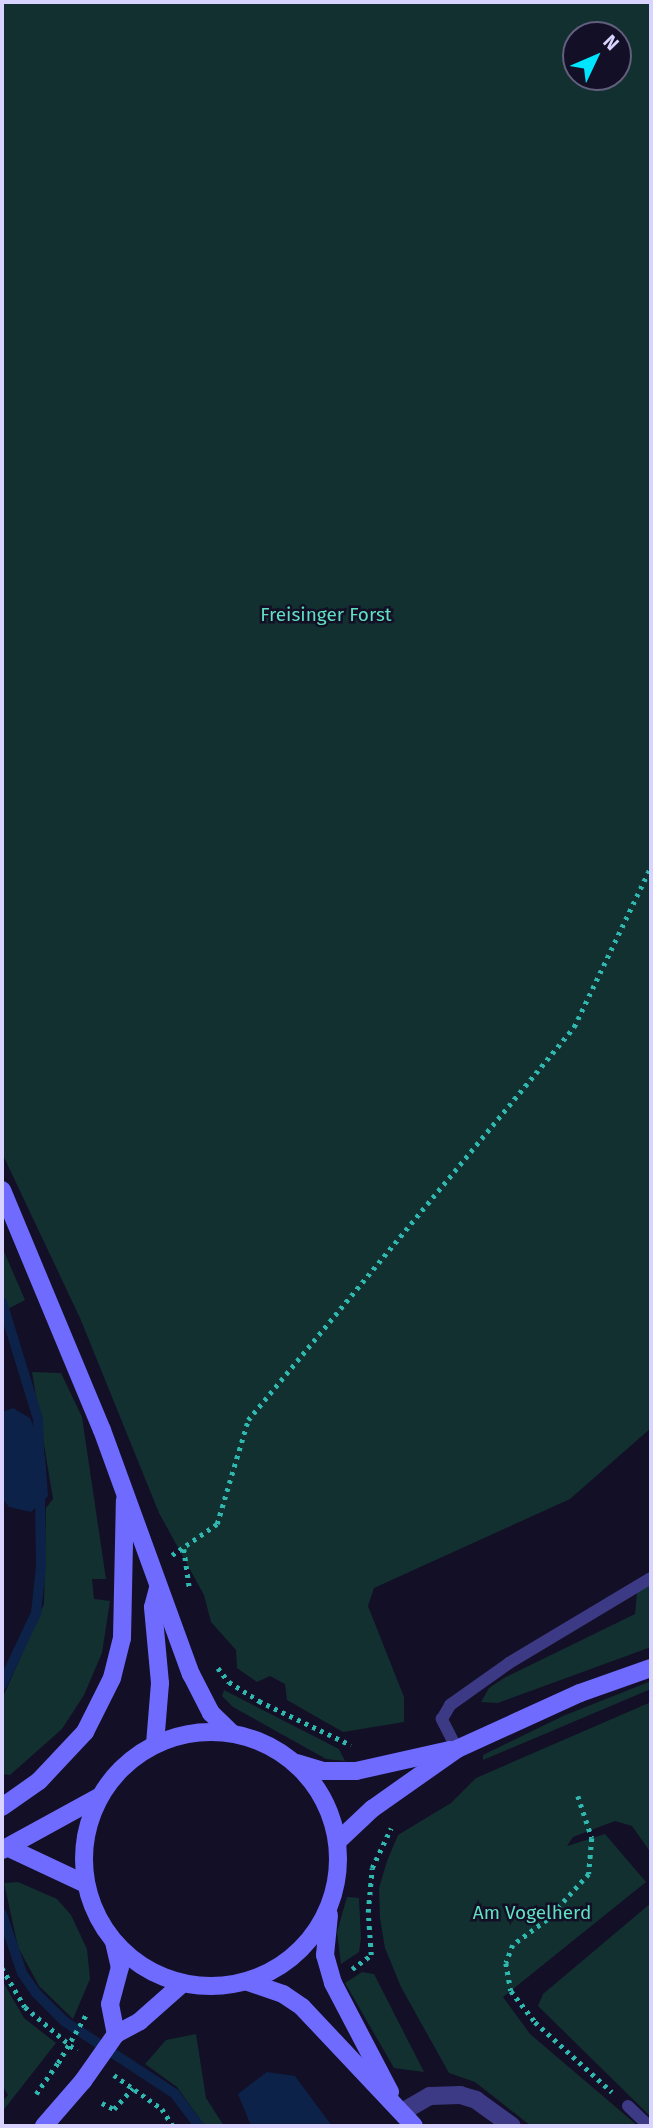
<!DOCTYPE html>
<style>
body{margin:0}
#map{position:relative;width:653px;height:2128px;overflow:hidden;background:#130f26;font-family:"Fira Sans",sans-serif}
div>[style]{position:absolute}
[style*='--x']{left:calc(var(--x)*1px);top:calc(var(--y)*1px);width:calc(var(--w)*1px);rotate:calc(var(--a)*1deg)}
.green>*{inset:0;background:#12302f}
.water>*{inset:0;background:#0c2248}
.stream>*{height:10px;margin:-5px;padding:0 5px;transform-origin:5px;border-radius:5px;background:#0c2248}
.path>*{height:4.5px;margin-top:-2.25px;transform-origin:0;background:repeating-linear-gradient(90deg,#2fb8b0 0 3.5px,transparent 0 8.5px)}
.lane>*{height:12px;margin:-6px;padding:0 6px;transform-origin:6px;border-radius:6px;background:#3d3a85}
.street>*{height:18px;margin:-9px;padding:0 9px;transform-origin:9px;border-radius:9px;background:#3d3a85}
.secondary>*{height:18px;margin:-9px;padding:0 9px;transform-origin:9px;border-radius:9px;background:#6f6bff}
.secondary>.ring{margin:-9px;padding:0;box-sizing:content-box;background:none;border:18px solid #6f6bff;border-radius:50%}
.path-bridge>*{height:4.5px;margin-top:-2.25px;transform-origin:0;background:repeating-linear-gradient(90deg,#2fb8b0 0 3.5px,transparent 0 8.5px)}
.secondary-bridge>*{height:18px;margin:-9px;padding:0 9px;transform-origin:9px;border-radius:9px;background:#6f6bff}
span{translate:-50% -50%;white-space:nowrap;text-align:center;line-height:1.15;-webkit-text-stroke:5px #130f26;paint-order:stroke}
.park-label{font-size:19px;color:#5fe0c0}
.frame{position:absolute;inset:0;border:4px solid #d9d4ff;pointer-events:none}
.north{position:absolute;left:562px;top:21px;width:70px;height:70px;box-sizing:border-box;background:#130f26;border:2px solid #625e7d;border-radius:50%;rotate:46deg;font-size:19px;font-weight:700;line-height:28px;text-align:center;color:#d9d4ff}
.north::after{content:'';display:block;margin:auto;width:24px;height:32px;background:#00e5ff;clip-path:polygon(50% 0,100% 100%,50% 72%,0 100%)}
</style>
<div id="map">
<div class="green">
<i style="clip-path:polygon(evenodd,2px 2px,651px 2px,651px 1428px,570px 1499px,374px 1588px,368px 1606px,404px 1697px,404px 1722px,343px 1732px,287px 1700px,285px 1684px,270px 1676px,257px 1682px,237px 1668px,236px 1650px,211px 1622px,204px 1595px,159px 1513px,80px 1318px,2px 1153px,2px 2px,576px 35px,618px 35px,618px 77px,576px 77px,576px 35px)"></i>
<i style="clip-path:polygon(2px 1247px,25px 1300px,4px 1311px,2px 1309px)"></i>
<i style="clip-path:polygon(32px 1372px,61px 1373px,82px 1417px,106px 1579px,92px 1579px,94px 1599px,110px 1601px,102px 1653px,84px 1695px,62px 1729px,10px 1775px,2px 1774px,2px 1699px,44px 1604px,46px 1508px,53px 1499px)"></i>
<i style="clip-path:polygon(651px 1583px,651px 1647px,498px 1703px,481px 1702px,489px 1688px,504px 1678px,635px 1614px,637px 1592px)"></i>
<i style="clip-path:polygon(651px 1681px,651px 1689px,483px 1760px,483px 1755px,563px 1716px)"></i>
<i style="clip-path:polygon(224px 1690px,339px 1749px,345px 1761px,326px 1759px,233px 1707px,222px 1696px)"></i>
<i style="clip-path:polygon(651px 1702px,651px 1853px,632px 1826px,615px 1821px,573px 1837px,567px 1846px,605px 1834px,646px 1882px,503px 1997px,530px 2034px,638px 2126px,531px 2126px,475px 2082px,449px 2073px,401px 1987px,385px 1948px,380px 1918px,379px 1888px,387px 1861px,398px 1835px,451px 1803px,476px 1778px)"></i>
<i style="clip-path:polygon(18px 1882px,57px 1899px,71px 1915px,87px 1949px,90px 1979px,73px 2019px,39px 1986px,18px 1947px,4px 1883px)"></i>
<i style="clip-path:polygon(347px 1897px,359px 1898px,361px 1938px,359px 1952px,341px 1964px,337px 1932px)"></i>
<i style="clip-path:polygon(651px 1903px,651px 2117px,538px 2006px,543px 1994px)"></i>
<i style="clip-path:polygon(362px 1972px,374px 1974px,424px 2072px,394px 2068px,345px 1983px)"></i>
<i style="clip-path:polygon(2px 1980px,24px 2018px,56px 2043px,2px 2112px,2px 2102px,8px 2095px,2px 2085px)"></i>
<i style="clip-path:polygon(196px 2034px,206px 2098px,224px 2126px,205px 2126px,177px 2087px,145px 2064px,166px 2040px)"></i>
</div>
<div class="water">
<i style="clip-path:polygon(13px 1408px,30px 1418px,45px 1456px,48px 1496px,31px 1512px,9px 1507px,2px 1498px,2px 1412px)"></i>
<i style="clip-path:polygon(267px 2072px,295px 2076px,332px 2126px,251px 2126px,238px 2094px)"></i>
</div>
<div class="stream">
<i style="--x:2;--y:1302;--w:122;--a:72.9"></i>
<i style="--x:38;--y:1419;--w:34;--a:88"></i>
<i style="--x:2;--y:1685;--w:80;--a:-64.7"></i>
<i style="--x:36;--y:1613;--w:47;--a:-83.9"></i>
<i style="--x:41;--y:1566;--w:73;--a:-90.8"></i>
<i style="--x:2;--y:1914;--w:62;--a:71.3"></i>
<i style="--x:22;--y:1973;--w:24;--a:55"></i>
<i style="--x:36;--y:1993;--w:40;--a:45"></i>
<i style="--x:64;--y:2021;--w:133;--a:33.3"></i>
<i style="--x:175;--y:2094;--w:40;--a:53"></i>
</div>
<div class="path">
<i style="--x:184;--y:1549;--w:42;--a:81.9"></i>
<i style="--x:172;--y:1555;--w:55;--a:-34.6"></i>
<i style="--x:217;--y:1524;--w:109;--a:-73.4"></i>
<i style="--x:248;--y:1420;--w:511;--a:-50.32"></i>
<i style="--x:574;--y:1027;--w:178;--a:-64.4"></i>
<i style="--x:218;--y:1668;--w:18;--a:52"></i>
<i style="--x:229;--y:1682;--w:36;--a:32"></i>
<i style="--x:259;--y:1701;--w:102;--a:25.6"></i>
<i style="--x:578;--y:1796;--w:44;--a:71.6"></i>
<i style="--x:592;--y:1838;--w:36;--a:95"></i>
<i style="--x:589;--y:1874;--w:62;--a:132.4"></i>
<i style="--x:547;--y:1920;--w:42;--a:143.7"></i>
<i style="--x:513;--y:1945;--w:19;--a:111"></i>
<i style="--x:506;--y:1963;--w:28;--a:80"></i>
<i style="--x:511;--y:1991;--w:39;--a:52"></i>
<i style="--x:535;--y:2022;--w:104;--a:42.3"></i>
<i style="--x:2;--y:1968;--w:45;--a:59.5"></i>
<i style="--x:25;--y:2007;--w:68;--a:40.2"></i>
<i style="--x:352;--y:1969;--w:24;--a:-36"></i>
<i style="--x:371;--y:1955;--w:43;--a:-94"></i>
<i style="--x:368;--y:1912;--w:44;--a:-84.8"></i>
<i style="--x:372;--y:1868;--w:44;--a:-64.6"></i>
<i style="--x:114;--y:2075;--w:59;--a:35.3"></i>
<i style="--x:162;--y:2109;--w:20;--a:57"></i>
<i style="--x:36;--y:2094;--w:38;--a:-55"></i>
<i style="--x:102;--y:2103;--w:13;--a:27"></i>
<i style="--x:114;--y:2109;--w:28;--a:-48"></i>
</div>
<div class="lane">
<i style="--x:457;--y:1749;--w:34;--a:-117"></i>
<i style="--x:442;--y:1719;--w:16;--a:-60"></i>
<i style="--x:450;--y:1705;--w:72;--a:-35.4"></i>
<i style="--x:509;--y:1663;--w:165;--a:-30.9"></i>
<i style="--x:628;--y:2106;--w:29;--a:44"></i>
</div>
<div class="street">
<i style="--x:402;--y:2112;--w:32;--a:-30"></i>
<i style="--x:430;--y:2096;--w:30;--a:-2"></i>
<i style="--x:460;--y:2095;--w:17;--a:17"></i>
<i style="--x:476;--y:2100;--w:44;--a:35.8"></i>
</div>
<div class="secondary">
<i style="--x:2;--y:1190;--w:260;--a:67.4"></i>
<i style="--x:102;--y:1430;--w:260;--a:70"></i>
<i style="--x:191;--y:1674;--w:44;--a:62.9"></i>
<i style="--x:211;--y:1713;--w:29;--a:44"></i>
<i class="ring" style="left:84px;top:1732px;width:236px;height:236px"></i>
<i style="--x:155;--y:1744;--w:61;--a:-85.3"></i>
<i style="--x:160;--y:1683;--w:76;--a:-95.3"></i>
<i style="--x:153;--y:1607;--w:20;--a:-75"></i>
<i style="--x:297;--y:1763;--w:27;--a:17"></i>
<i style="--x:323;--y:1771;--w:33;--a:0"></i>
<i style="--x:356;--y:1771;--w:96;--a:-12.6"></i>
<i style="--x:2;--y:1807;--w:45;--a:-35.1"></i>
<i style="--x:39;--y:1781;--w:67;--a:-46.8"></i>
<i style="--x:85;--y:1732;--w:60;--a:-63.4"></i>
<i style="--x:112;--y:1678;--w:41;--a:-76"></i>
<i style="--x:122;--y:1638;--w:138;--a:-88.8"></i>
<i style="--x:338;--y:1841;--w:47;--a:-43.3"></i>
<i style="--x:372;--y:1809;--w:104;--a:-35.2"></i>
<i style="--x:457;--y:1749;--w:135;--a:-24.5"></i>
<i style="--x:580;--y:1693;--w:75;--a:-19.4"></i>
<i style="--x:9;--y:1848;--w:85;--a:25.1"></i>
<i style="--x:2;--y:1850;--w:111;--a:-28.7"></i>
<i style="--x:329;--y:1915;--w:40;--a:95.7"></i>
<i style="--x:325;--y:1955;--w:29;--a:74"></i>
<i style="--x:333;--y:1983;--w:123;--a:62.4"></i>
<i style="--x:114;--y:1942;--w:26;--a:77"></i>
<i style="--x:120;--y:1967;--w:38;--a:105"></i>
<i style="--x:110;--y:2004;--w:31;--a:79"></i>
<i style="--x:116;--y:2034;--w:27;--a:-28"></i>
<i style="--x:140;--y:2021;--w:57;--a:-41.5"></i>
<i style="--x:248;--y:1982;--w:37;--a:19"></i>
<i style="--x:283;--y:1994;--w:23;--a:34"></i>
<i style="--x:302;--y:2007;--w:163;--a:46.7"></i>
<i style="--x:44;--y:2126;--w:60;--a:-49.1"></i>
</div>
<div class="path-bridge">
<i style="--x:58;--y:2063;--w:58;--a:-59.9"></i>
</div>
<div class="secondary-bridge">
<i style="--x:83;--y:2081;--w:57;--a:-54.9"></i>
</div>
<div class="park-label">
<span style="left:326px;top:615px">Freisinger Forst</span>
<span style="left:532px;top:1913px">Am Vogelherd</span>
</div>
<div class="frame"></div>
<div class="north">N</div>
</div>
